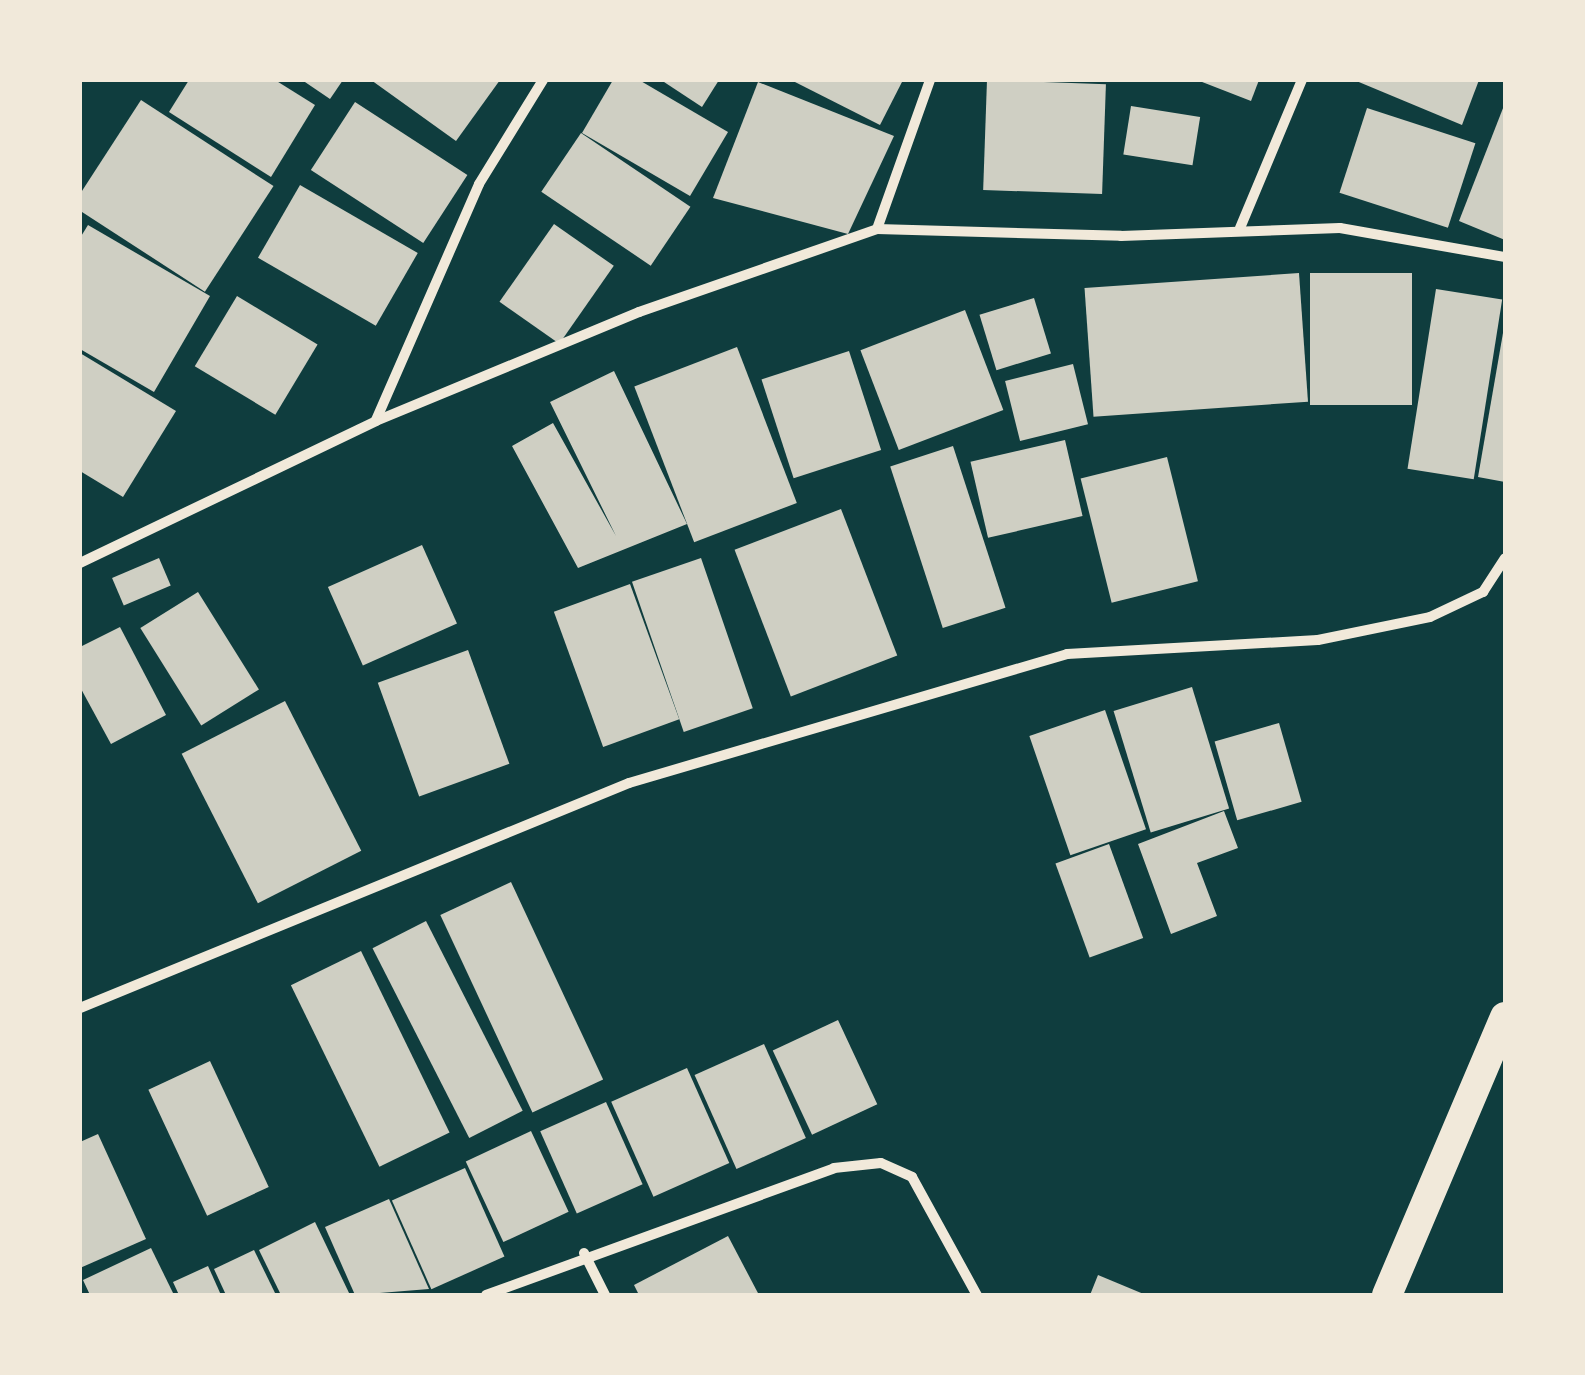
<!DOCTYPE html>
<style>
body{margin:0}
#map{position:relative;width:1585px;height:1375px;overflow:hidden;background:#0f3d3e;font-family:"Titillium Web",sans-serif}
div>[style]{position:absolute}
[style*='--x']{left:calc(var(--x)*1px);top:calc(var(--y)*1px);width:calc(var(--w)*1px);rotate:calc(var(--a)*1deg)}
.building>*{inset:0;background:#cfcfc3;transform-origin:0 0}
.minor>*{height:10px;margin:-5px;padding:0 5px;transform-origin:5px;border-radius:5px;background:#f1e9da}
.motorway>*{height:30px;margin:-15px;padding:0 15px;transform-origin:15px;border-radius:15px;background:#f1e9da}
span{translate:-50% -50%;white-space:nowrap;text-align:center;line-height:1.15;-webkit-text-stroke:8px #f1e9da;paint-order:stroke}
.frame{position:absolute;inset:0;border:82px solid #f1e9da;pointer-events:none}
</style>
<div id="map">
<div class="building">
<i style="clip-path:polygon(189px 80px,275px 80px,315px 105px,271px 177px,169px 112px)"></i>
<i style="clip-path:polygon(302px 80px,343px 80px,330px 99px)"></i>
<i style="clip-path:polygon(371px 80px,500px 80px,456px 141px)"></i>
<i style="clip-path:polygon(613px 80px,639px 80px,728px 132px,690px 196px,582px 133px)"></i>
<i style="clip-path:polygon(661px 80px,719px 80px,702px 107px)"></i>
<i style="clip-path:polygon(791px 80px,903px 80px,880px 125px)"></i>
<i style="left:987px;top:80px;width:119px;height:110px;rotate:2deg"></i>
<i style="clip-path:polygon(1197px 80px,1259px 80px,1251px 101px)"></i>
<i style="clip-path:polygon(1354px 80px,1479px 80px,1462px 125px)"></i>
<i style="clip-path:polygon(758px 82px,894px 136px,848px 234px,713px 198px)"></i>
<i style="left:141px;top:100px;width:158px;height:126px;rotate:33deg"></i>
<i style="left:355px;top:102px;width:134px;height:81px;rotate:33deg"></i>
<i style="clip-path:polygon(1505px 103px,1505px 240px,1459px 221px)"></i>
<i style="left:1131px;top:106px;width:70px;height:49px;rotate:9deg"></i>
<i style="left:1367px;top:108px;width:114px;height:89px;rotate:18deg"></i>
<i style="left:581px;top:133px;width:132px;height:71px;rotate:34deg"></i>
<i style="left:300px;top:185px;width:136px;height:84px;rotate:30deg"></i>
<i style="left:554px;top:224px;width:73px;height:95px;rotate:35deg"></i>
<i style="clip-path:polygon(88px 225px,210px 296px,154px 392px,80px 349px,80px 238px)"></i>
<i style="left:1299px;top:273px;width:129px;height:215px;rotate:86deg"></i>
<i style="left:1412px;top:273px;width:132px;height:102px;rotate:90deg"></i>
<i style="left:1436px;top:289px;width:67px;height:182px;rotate:9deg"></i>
<i style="left:237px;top:296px;width:94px;height:82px;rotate:31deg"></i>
<i style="left:1034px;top:298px;width:58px;height:57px;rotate:73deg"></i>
<i style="left:965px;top:310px;width:107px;height:112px;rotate:69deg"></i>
<i style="clip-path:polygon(1503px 333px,1505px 333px,1505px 482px,1478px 477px)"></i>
<i style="left:737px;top:347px;width:167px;height:110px;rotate:69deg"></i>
<i style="left:849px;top:351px;width:104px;height:92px;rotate:72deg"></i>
<i style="clip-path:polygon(80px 353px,176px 411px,123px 497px,80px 471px)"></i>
<i style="left:1073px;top:364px;width:62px;height:70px;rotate:76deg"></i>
<i style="clip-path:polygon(614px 371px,687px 524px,578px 568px,512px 446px,553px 423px,616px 536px,550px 402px)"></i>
<i style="left:1065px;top:440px;width:78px;height:97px;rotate:77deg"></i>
<i style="left:953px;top:446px;width:170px;height:66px;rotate:72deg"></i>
<i style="left:1167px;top:457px;width:128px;height:89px;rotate:76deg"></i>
<i style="left:841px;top:509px;width:157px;height:114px;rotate:69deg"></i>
<i style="left:422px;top:545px;width:86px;height:103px;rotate:66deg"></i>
<i style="left:159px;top:558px;width:30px;height:51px;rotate:67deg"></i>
<i style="left:701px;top:558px;width:159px;height:73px;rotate:71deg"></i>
<i style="left:630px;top:584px;width:144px;height:81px;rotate:70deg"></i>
<i style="left:198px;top:592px;width:115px;height:68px;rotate:58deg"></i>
<i style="clip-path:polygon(120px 627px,166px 715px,111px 744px,80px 687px,80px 647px)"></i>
<i style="left:468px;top:650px;width:121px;height:96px;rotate:70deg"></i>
<i style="left:1192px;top:687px;width:127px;height:82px;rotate:73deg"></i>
<i style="left:285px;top:701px;width:168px;height:116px;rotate:63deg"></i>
<i style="left:1105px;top:710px;width:126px;height:80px;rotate:71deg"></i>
<i style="left:1279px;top:723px;width:82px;height:67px;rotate:74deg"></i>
<i style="clip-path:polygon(1224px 811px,1238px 848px,1197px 863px,1217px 916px,1171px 934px,1138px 844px)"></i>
<i style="left:1109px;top:844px;width:100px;height:57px;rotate:70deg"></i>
<i style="left:511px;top:882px;width:218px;height:78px;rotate:65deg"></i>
<i style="left:426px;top:921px;width:213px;height:60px;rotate:63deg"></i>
<i style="left:361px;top:951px;width:202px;height:78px;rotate:64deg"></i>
<i style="left:838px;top:1020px;width:93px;height:72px;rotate:65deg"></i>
<i style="left:764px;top:1044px;width:103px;height:76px;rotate:66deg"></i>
<i style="left:210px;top:1061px;width:139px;height:68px;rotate:65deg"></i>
<i style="left:687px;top:1068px;width:104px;height:83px;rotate:66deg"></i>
<i style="left:606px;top:1102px;width:90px;height:72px;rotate:66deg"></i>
<i style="left:531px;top:1131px;width:89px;height:72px;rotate:65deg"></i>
<i style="clip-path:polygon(98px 1134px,146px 1239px,80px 1268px,80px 1142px)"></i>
<i style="left:465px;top:1168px;width:97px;height:80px;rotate:66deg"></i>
<i style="clip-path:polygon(389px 1199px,429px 1289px,355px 1295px,325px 1227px)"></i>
<i style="clip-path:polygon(315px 1222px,350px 1295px,281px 1295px,259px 1250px)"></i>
<i style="clip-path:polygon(728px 1236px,759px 1295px,639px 1295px,634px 1285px)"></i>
<i style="clip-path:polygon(151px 1248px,174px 1295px,90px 1295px,83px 1280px)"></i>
<i style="clip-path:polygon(254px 1250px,276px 1295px,226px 1295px,214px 1269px)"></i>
<i style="clip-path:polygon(208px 1266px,221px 1295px,179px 1295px,173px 1282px)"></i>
<i style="clip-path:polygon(1098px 1275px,1146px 1295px,1090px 1295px)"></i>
</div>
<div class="minor">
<i style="--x:1240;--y:228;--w:160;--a:-67.3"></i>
<i style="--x:877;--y:229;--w:158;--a:-70.4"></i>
<i style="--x:376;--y:420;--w:257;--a:-66.4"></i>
<i style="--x:479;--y:184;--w:122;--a:-58.4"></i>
<i style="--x:80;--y:563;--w:328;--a:-25.6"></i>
<i style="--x:376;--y:421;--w:285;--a:-22.5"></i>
<i style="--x:639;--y:312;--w:252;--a:-19.2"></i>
<i style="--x:877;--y:229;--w:244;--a:1.6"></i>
<i style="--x:1121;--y:236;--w:219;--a:-2.1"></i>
<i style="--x:1340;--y:228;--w:168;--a:10"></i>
<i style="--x:80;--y:1008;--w:593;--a:-22.29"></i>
<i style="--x:629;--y:783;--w:457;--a:-16.4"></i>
<i style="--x:1067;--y:654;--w:251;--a:-3.2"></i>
<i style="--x:1318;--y:640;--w:114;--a:-11.6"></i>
<i style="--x:1430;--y:617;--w:59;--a:-25.3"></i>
<i style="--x:1483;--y:592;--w:40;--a:-57.1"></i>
<i style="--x:584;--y:1253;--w:47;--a:63.4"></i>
<i style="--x:486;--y:1295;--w:370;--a:-20"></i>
<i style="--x:834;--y:1168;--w:47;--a:-6.1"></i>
<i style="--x:881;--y:1163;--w:34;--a:24"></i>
<i style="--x:912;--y:1177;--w:135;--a:61.2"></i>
</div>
<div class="motorway">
<i style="--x:1387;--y:1295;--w:302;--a:-67"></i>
</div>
<div class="frame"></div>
</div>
